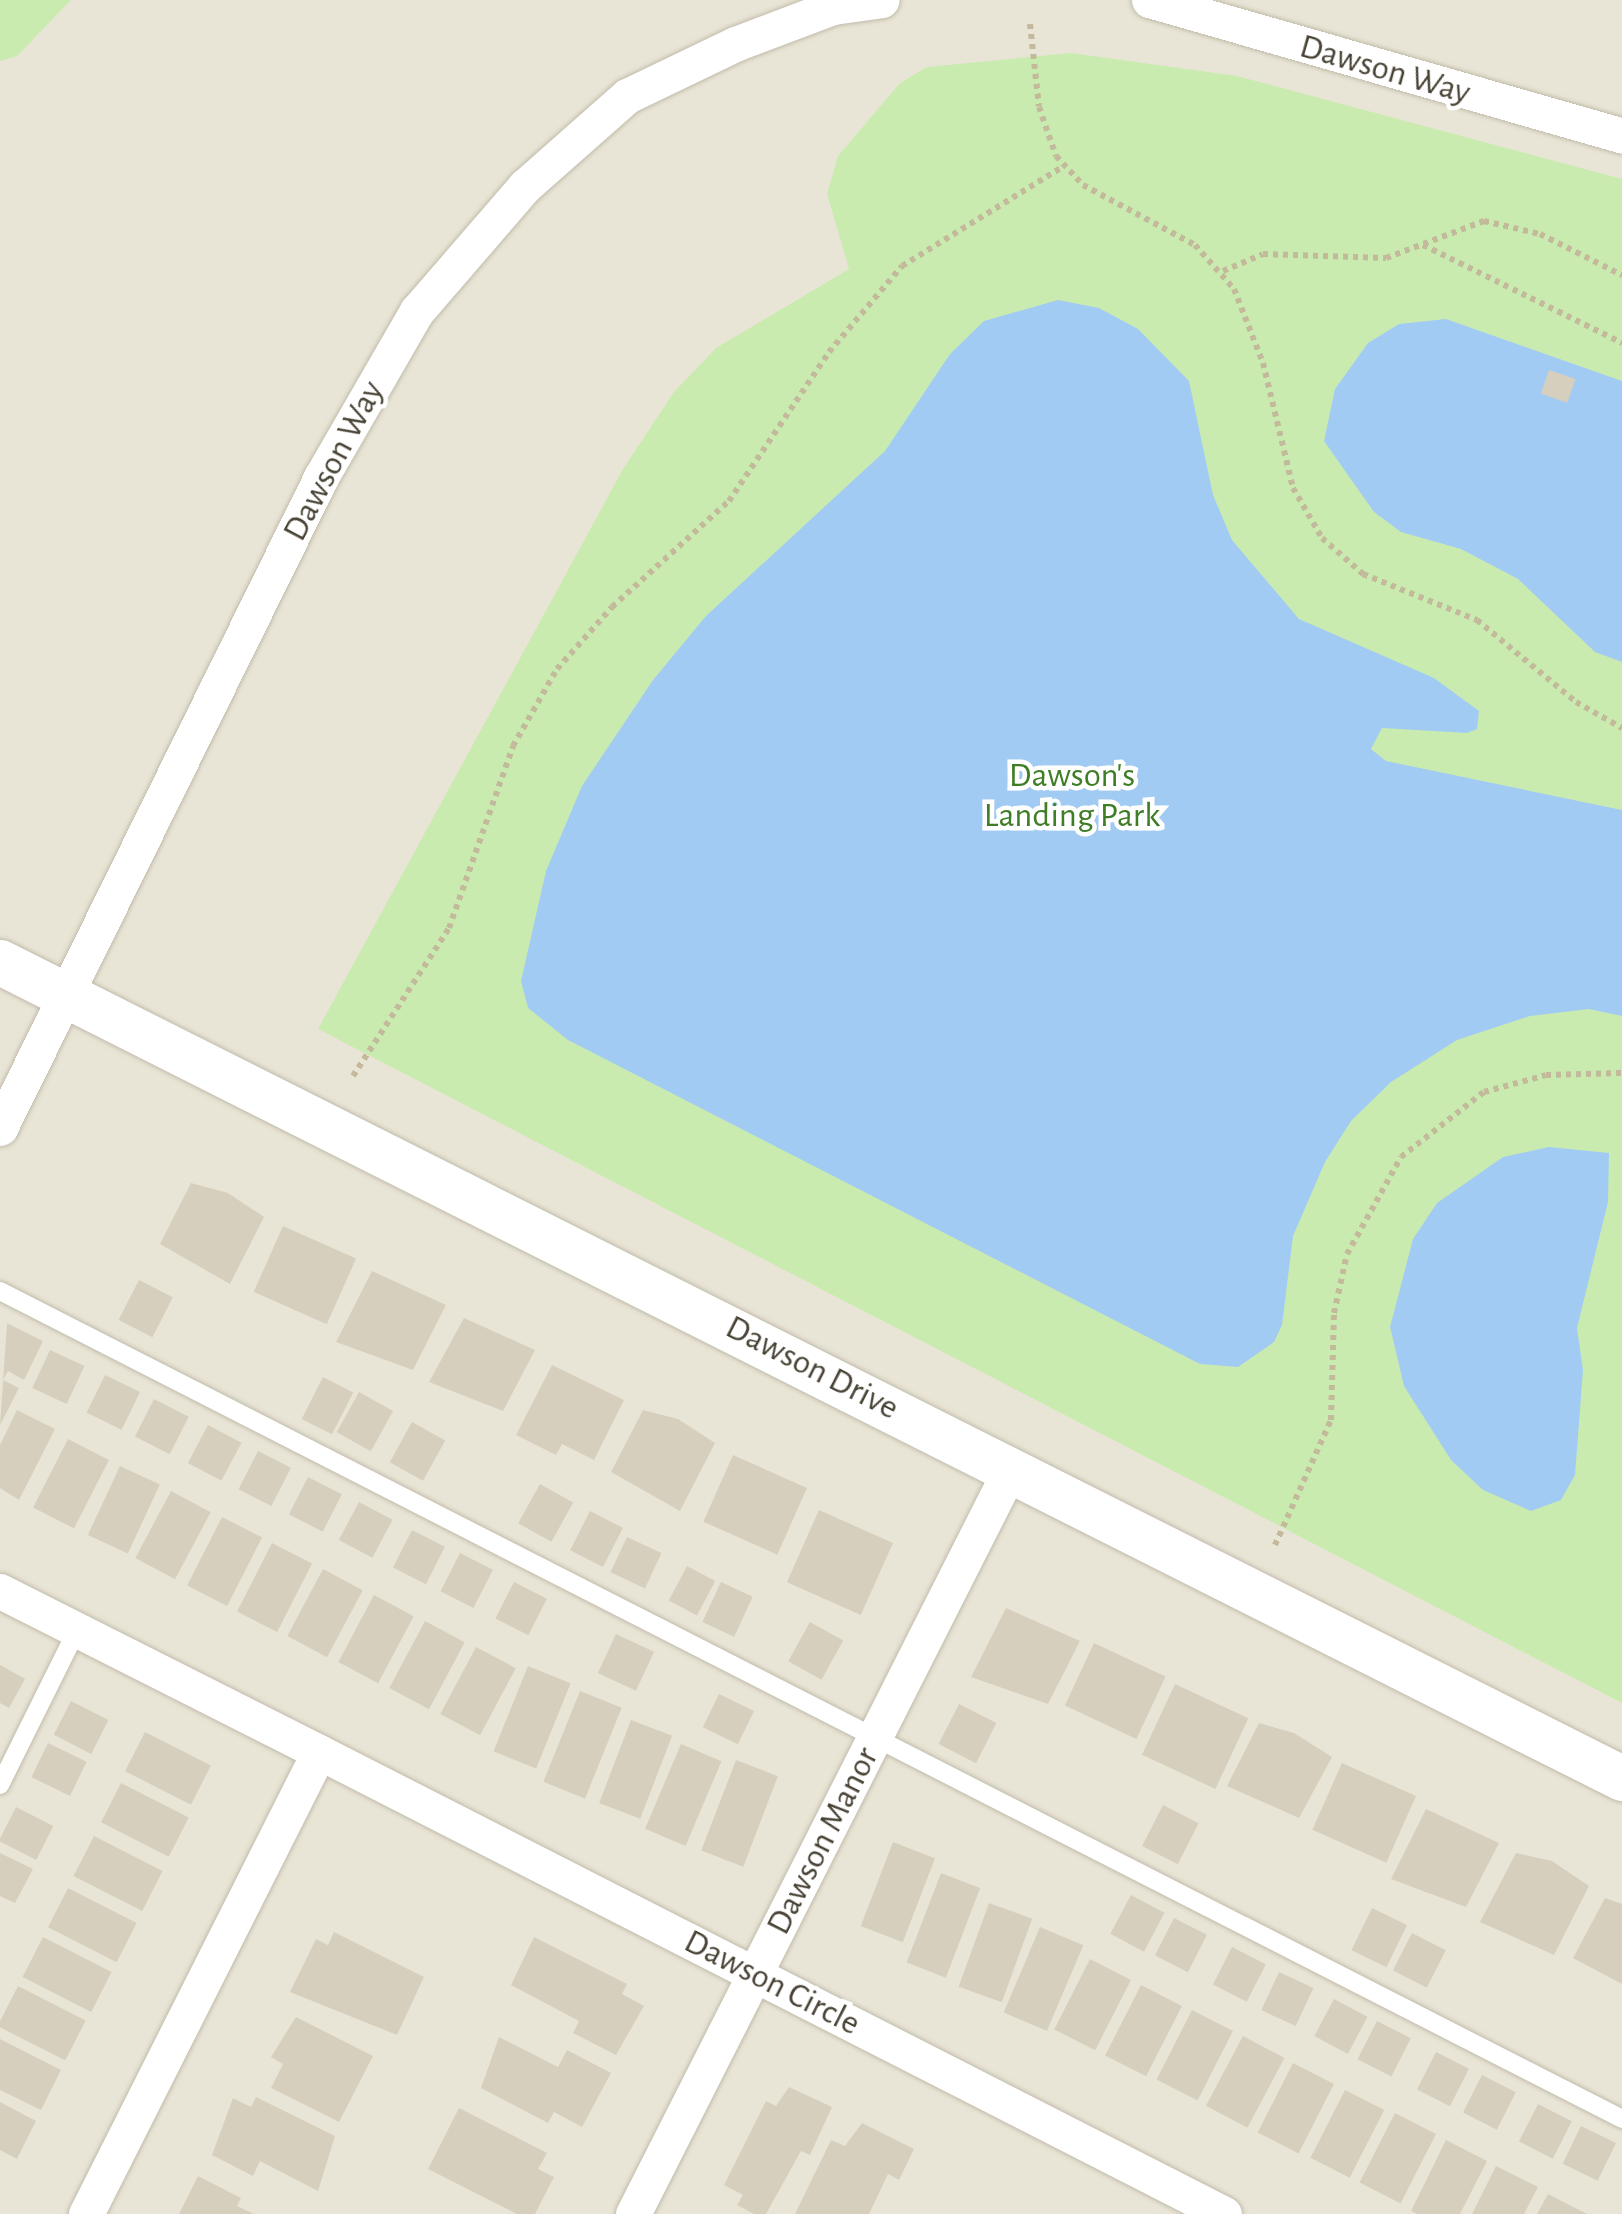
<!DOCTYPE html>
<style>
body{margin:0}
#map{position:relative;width:1622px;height:2214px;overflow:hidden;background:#f5f2e8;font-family:"Alegreya Sans",sans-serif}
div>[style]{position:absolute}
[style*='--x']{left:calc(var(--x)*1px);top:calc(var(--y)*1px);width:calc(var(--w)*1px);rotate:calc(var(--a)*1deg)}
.residential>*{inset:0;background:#e9e5d6;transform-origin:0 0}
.green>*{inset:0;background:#caebaf}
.water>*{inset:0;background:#a2cbf4}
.building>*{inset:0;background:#d7cfbd;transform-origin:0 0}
.path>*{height:6px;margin-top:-3px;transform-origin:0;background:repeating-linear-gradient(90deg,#c3b99b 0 5px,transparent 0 10px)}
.roads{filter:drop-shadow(0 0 2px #c1bbaa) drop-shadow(0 0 2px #c1bbaa)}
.service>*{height:18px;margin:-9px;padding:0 9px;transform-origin:9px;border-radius:9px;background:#fff}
.minor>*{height:35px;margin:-17.5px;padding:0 17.5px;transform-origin:17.5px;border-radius:17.5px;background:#fff}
.tertiary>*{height:45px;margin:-22.5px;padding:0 22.5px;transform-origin:22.5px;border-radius:22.5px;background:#fff}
span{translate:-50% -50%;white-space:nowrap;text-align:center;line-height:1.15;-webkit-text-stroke:9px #fff;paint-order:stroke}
.street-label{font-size:35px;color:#494336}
.park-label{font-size:35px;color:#3f7e26}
</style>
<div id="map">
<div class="residential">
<i style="left:0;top:0;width:1622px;height:2214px"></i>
</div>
<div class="green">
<i style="clip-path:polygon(0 0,71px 0,17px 56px,0 61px)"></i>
<i style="clip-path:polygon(1071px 53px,1237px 76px,1622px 179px,1622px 1703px,318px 1029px,623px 469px,674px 392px,716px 348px,849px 269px,827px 194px,838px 156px,900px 83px,927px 67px)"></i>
</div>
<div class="water">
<i style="clip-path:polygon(1058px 300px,1099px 308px,1138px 329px,1189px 381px,1213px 495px,1232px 540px,1299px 619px,1434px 678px,1479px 711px,1477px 729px,1467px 733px,1382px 728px,1371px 749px,1386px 761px,1622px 810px,1622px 1016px,1589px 1009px,1530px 1016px,1457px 1040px,1391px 1082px,1351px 1121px,1325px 1162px,1293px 1236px,1282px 1325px,1274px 1342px,1238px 1367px,1200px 1364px,568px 1040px,528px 1008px,521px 981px,546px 871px,582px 786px,653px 680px,706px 616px,885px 451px,950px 354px,984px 321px)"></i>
<i style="clip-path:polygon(1446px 319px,1622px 381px,1622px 662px,1595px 652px,1518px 579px,1461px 549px,1401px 532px,1374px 512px,1324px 441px,1335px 389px,1368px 343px,1399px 324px)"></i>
<i style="clip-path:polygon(1549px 1147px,1609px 1153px,1608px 1202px,1577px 1328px,1583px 1370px,1575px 1475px,1561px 1500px,1531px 1511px,1483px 1490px,1451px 1460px,1404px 1386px,1390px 1327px,1413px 1239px,1437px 1203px,1503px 1157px)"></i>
</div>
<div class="building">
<i style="left:1549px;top:370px;width:28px;height:25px;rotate:19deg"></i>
<i style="clip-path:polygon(191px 1183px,228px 1193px,264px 1217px,230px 1284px,160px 1244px)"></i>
<i style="left:283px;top:1226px;width:80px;height:72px;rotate:24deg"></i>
<i style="clip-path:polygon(372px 1271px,446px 1305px,413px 1370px,336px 1342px)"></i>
<i style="left:139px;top:1280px;width:38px;height:45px;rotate:27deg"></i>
<i style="clip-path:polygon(464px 1318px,535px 1350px,503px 1411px,429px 1382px)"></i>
<i style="clip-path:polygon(7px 1323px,43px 1341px,24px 1380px,8px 1371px,3px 1380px,19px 1388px,0 1425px)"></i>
<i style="left:50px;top:1350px;width:38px;height:42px;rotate:25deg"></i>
<i style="clip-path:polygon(552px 1365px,624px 1400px,594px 1460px,562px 1444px,556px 1455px,516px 1435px)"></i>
<i style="left:105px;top:1375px;width:39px;height:42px;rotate:26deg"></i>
<i style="left:323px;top:1377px;width:34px;height:47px;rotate:27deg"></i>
<i style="left:359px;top:1392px;width:39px;height:46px;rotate:29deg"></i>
<i style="left:154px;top:1399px;width:39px;height:42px;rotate:27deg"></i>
<i style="clip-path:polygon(17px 1410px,55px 1429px,19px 1500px,0 1488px,0 1445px)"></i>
<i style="clip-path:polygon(643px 1410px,678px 1419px,715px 1443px,680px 1511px,611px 1472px)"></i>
<i style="left:412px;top:1422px;width:38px;height:46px;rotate:29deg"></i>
<i style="left:208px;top:1425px;width:38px;height:43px;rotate:28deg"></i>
<i style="left:68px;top:1439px;width:46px;height:77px;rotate:27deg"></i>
<i style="left:258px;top:1451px;width:37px;height:43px;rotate:27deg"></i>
<i style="left:733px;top:1455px;width:81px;height:73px;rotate:24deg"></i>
<i style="left:120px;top:1466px;width:44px;height:76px;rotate:25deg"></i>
<i style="left:308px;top:1477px;width:38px;height:42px;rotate:27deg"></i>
<i style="left:540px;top:1484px;width:38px;height:45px;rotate:29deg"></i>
<i style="left:171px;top:1491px;width:45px;height:76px;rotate:28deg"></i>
<i style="left:359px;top:1502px;width:38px;height:43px;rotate:28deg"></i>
<i style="left:819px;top:1510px;width:81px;height:79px;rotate:24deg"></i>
<i style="left:590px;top:1511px;width:37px;height:44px;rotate:27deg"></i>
<i style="left:222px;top:1517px;width:45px;height:77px;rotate:27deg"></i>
<i style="left:412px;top:1530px;width:37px;height:42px;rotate:27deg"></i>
<i style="left:627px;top:1537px;width:38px;height:39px;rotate:25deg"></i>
<i style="left:272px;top:1543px;width:45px;height:77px;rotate:27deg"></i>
<i style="left:460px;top:1553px;width:37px;height:43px;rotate:27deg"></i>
<i style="left:687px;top:1566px;width:32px;height:39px;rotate:28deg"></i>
<i style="left:323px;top:1569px;width:45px;height:76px;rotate:28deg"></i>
<i style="left:514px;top:1582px;width:37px;height:41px;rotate:27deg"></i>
<i style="left:721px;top:1582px;width:35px;height:44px;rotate:25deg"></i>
<i style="left:374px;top:1595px;width:45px;height:76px;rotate:28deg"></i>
<i style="clip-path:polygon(1006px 1608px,1080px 1641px,1048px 1704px,971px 1677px)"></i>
<i style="left:425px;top:1621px;width:45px;height:76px;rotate:28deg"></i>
<i style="left:810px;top:1622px;width:38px;height:45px;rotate:29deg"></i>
<i style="left:616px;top:1634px;width:42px;height:43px;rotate:25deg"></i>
<i style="left:1094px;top:1643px;width:79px;height:69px;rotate:25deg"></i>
<i style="left:476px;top:1647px;width:45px;height:76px;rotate:28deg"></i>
<i style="clip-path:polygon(0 1665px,25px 1679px,9px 1708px,0 1703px)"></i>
<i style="left:528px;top:1666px;width:46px;height:92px;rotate:22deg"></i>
<i style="left:1175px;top:1684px;width:81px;height:78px;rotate:25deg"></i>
<i style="left:580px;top:1691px;width:45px;height:98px;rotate:22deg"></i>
<i style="left:719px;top:1694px;width:39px;height:37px;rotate:26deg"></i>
<i style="left:71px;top:1701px;width:42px;height:38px;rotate:27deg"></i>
<i style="left:959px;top:1704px;width:42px;height:45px;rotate:27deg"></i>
<i style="left:631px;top:1720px;width:44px;height:89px;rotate:21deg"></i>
<i style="clip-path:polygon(1259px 1723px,1294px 1733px,1332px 1757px,1299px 1818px,1227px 1786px)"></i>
<i style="left:145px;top:1732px;width:74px;height:44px;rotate:27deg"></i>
<i style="left:48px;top:1743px;width:43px;height:38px;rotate:26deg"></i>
<i style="left:681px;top:1744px;width:44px;height:92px;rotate:23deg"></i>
<i style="left:736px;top:1760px;width:45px;height:97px;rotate:21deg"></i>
<i style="left:1342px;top:1763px;width:81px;height:73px;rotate:24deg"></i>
<i style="left:121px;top:1783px;width:76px;height:44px;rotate:27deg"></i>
<i style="left:1163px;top:1805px;width:40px;height:46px;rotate:27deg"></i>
<i style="left:16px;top:1807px;width:42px;height:38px;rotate:27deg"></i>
<i style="clip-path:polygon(1426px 1809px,1499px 1843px,1466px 1907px,1391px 1879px)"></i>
<i style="left:94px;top:1836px;width:77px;height:45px;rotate:27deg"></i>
<i style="left:893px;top:1842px;width:45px;height:90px;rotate:21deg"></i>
<i style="clip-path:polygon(0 1853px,33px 1869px,15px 1903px,0 1896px)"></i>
<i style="clip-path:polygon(1516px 1853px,1552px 1861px,1589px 1886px,1554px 1955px,1480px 1922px)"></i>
<i style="left:941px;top:1873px;width:42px;height:96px;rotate:21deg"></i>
<i style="left:68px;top:1888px;width:77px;height:44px;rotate:27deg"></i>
<i style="left:1131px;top:1895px;width:38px;height:44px;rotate:28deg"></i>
<i style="clip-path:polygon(1605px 1898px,1622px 1904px,1622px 1984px,1573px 1958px)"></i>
<i style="left:989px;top:1903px;width:46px;height:89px;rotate:20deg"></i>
<i style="left:1372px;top:1908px;width:39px;height:47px;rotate:26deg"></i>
<i style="left:1174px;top:1918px;width:37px;height:42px;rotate:27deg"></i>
<i style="left:1040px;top:1927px;width:47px;height:93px;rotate:23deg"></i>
<i style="clip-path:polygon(334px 1932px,424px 1977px,397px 2035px,290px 1992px,316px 1939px,328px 1945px)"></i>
<i style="left:1412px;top:1933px;width:38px;height:42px;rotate:27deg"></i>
<i style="left:43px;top:1937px;width:77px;height:45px;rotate:27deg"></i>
<i style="clip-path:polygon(534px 1937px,627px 1984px,622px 1994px,644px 2006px,616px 2055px,573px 2033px,579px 2021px,511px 1985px)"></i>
<i style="left:1232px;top:1947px;width:38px;height:42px;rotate:27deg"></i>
<i style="left:1090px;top:1959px;width:46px;height:79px;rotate:27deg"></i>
<i style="left:1279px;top:1972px;width:38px;height:42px;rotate:25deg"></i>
<i style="left:1141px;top:1985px;width:46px;height:79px;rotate:27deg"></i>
<i style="left:18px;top:1986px;width:76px;height:45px;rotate:27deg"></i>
<i style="left:1334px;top:1999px;width:38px;height:42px;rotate:28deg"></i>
<i style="left:1192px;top:2010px;width:46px;height:78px;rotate:27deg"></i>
<i style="clip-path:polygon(296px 2017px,373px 2056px,339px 2122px,271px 2088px,283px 2064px,271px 2057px)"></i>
<i style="left:1377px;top:2021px;width:38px;height:43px;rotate:27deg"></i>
<i style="left:1243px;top:2036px;width:47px;height:79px;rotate:28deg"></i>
<i style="clip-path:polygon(499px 2037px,558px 2067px,567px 2050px,611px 2073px,582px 2127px,554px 2112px,548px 2123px,481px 2088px)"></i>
<i style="clip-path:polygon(0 2039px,61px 2070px,41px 2110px,0 2090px)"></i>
<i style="left:1436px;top:2052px;width:37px;height:42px;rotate:27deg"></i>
<i style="left:1293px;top:2063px;width:46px;height:78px;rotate:27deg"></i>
<i style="left:1482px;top:2075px;width:38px;height:42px;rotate:27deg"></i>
<i style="clip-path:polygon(789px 2087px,832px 2107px,810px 2155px,801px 2151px,766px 2214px,754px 2214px,737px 2205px,743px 2195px,724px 2185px,766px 2101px,776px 2106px)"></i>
<i style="left:1345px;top:2090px;width:44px;height:76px;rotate:27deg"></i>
<i style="clip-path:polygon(256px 2097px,335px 2136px,318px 2191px,260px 2161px,253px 2176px,212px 2155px,233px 2098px,251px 2107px)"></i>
<i style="clip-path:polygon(0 2102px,36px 2121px,17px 2159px,0 2150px)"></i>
<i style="left:1538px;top:2104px;width:38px;height:42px;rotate:27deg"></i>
<i style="clip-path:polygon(459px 2108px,547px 2153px,538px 2169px,554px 2177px,535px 2214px,517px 2214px,428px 2169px)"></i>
<i style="left:1395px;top:2113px;width:46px;height:78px;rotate:27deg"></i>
<i style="clip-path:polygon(862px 2123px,914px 2149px,899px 2180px,888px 2174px,869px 2214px,795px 2214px,831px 2140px,845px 2146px)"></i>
<i style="left:1581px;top:2126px;width:39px;height:42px;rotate:26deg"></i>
<i style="clip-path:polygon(1446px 2140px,1487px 2161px,1460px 2214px,1417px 2214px,1411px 2211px)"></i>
<i style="clip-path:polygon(1496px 2166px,1538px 2187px,1524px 2214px,1472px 2214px)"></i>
<i style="clip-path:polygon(198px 2176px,241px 2198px,237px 2206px,254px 2214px,179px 2214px)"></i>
<i style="clip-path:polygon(1548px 2194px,1587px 2214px,1537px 2214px)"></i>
</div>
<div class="path">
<i style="--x:1030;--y:24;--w:83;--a:83.8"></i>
<i style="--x:1039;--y:107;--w:52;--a:70.9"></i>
<i style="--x:1056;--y:156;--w:40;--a:47"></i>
<i style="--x:1083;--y:185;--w:127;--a:28.2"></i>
<i style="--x:1195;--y:245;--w:59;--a:48.4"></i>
<i style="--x:1234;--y:289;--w:79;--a:68.6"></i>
<i style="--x:1263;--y:363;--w:129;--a:76.5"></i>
<i style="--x:1293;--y:488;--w:58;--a:59.9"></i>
<i style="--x:1322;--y:538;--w:55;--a:41.3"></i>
<i style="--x:1363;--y:574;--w:123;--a:22"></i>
<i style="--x:1477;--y:620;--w:129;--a:39.6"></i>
<i style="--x:1576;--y:702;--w:53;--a:29.5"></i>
<i style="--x:1423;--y:245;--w:222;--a:26.2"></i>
<i style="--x:1223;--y:271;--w:43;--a:-23"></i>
<i style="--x:1263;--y:254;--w:123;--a:1.9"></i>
<i style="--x:1386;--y:258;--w:105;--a:-20.7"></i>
<i style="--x:1484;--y:221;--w:57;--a:13.1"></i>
<i style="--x:1540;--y:234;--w:92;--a:26.6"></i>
<i style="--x:353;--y:1076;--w:176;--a:-57"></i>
<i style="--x:449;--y:928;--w:193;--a:-70.6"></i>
<i style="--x:513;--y:746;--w:89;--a:-60.3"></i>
<i style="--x:557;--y:669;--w:83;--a:-48.4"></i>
<i style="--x:612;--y:607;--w:158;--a:-42.2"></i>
<i style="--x:729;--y:501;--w:179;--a:-56.1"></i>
<i style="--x:829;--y:352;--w:113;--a:-49.7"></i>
<i style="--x:902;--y:266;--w:190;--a:-31.7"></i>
<i style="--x:1275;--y:1545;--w:137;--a:-65.9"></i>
<i style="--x:1331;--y:1420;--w:107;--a:-88.4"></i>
<i style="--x:1334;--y:1313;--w:60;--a:-77.6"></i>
<i style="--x:1347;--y:1254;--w:111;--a:-60.9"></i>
<i style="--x:1401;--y:1157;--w:105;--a:-38.1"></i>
<i style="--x:1484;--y:1092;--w:64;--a:-15.3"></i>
<i style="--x:1546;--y:1075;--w:76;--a:-1.5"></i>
</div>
<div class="roads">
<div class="service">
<i style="--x:0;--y:1291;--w:1821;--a:27.04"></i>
<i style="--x:0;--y:1785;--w:173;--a:-63.6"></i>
</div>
<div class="minor">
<i style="--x:1149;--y:0;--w:492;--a:16"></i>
<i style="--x:0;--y:1128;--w:726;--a:-63.75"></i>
<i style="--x:321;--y:477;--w:192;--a:-60"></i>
<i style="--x:417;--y:311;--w:165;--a:-49.2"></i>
<i style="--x:525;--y:186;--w:136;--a:-41.4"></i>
<i style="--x:627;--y:96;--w:120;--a:-25.7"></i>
<i style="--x:735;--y:44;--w:105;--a:-20.7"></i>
<i style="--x:833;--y:7;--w:49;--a:-8.1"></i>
<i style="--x:0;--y:1591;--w:357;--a:26.8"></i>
<i style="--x:86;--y:2214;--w:517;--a:-63.24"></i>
<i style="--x:319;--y:1752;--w:1016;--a:27.04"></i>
<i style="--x:633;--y:2214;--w:836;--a:-63.13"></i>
</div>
<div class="tertiary">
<i style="--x:0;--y:962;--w:1816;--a:26.71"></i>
</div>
</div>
<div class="street-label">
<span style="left:1385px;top:70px;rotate:16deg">Dawson Way</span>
<span style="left:334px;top:461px;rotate:-62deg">Dawson Way</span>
<span style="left:812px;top:1368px;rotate:27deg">Dawson Drive</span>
<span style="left:823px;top:1841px;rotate:-63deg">Dawson Manor</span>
<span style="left:772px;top:1983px;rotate:27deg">Dawson Circle</span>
</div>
<div class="park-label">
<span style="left:1072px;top:796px">Dawson's<br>Landing Park</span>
</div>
</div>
